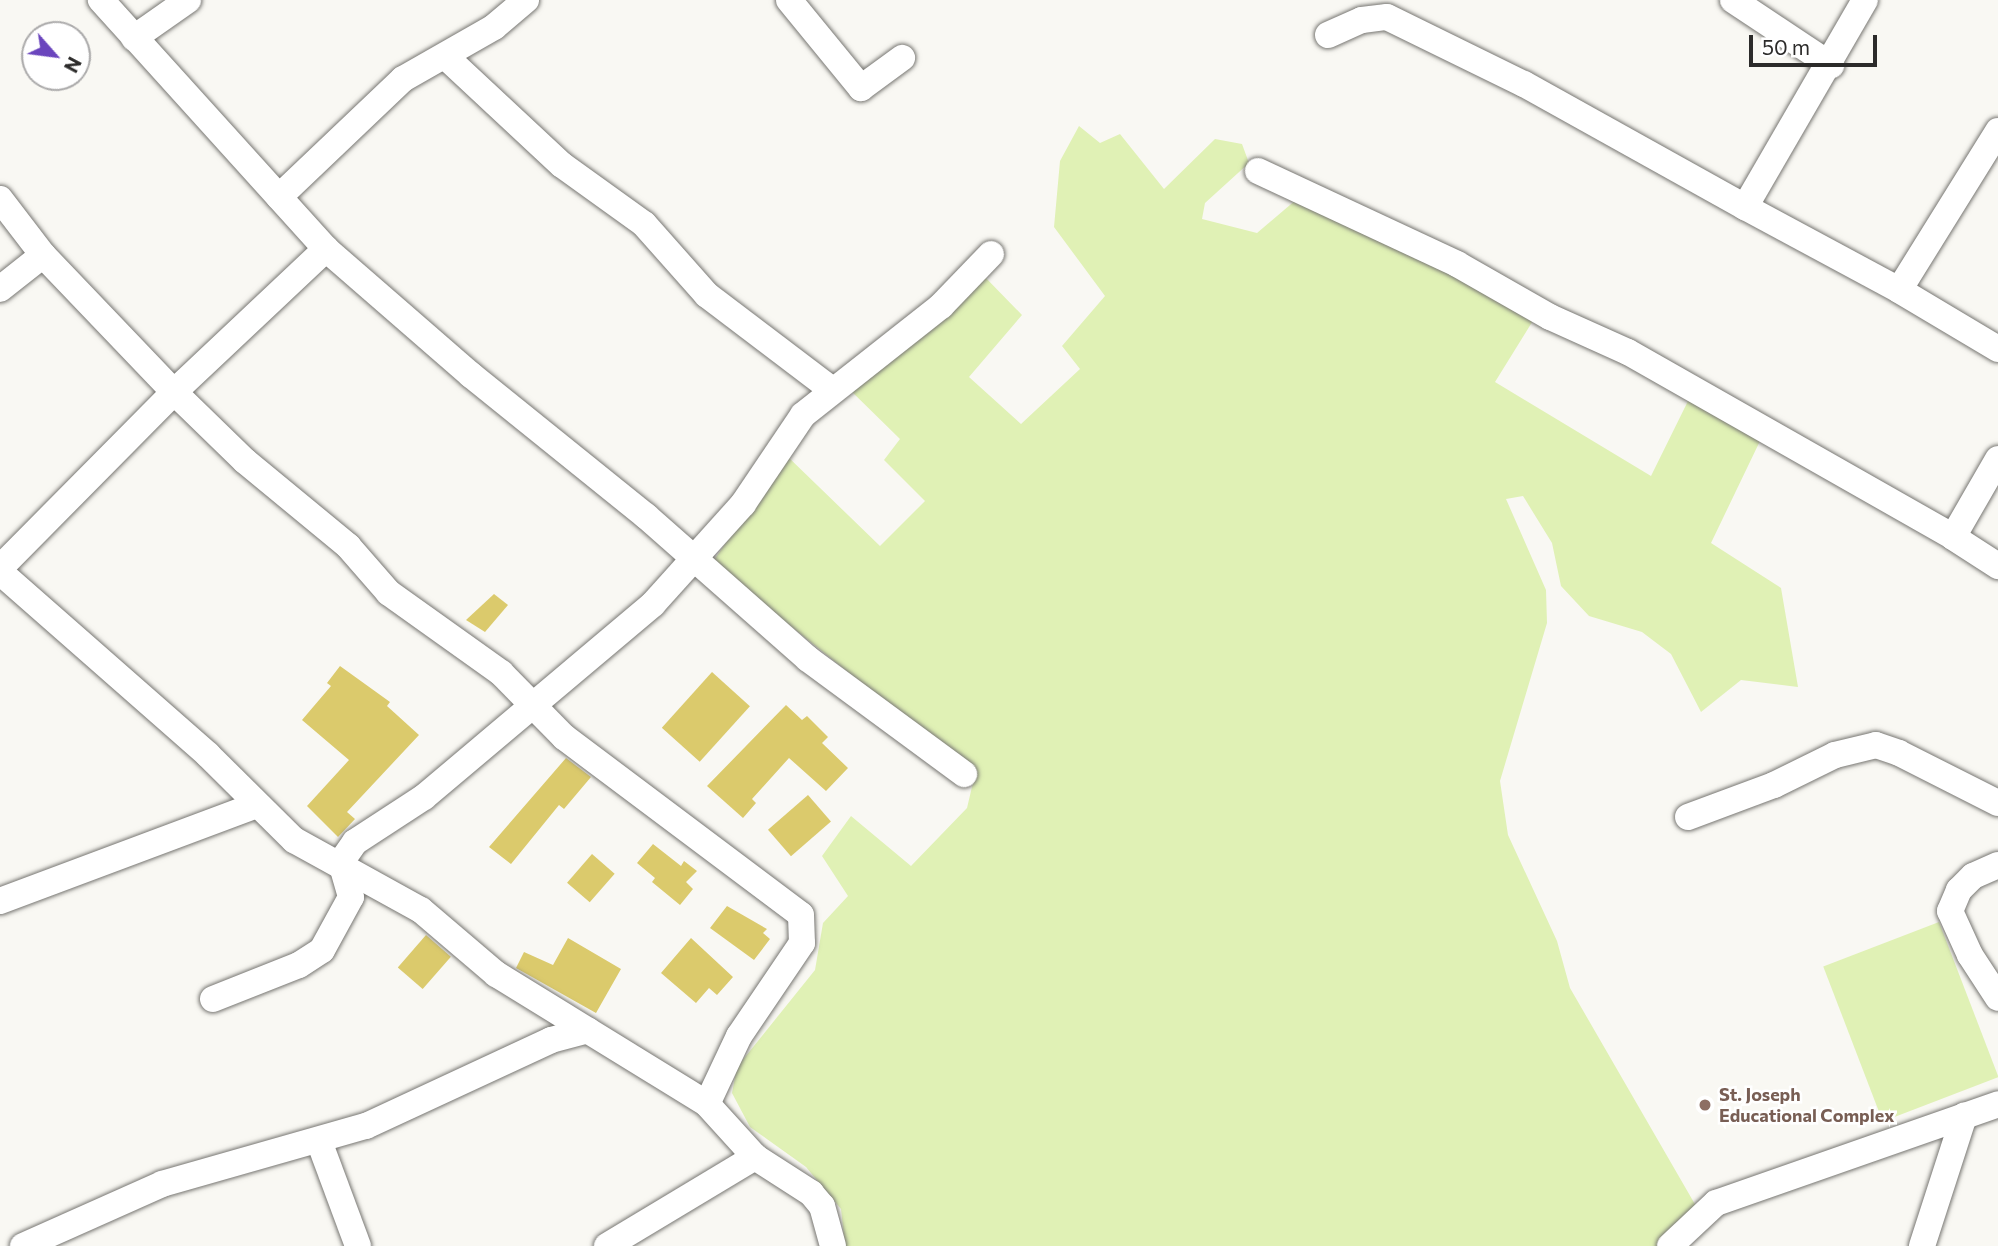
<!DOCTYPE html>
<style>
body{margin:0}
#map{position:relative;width:1998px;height:1246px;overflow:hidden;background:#f9f8f3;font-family:Commissioner,sans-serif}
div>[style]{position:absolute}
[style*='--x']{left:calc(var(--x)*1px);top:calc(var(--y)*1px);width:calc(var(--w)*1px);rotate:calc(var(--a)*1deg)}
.green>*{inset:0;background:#e0f1b5;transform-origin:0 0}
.building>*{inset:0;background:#dbca6c;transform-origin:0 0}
.roads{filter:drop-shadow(0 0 2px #777672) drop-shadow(0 0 2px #777672)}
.minor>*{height:26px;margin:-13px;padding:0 13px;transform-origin:13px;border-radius:13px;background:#fff}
.dots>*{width:19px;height:19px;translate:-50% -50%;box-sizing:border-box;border:4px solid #fff;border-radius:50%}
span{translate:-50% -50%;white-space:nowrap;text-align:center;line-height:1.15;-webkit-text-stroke:5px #fff;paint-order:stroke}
.education-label{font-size:18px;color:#785e54;font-weight:700}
.left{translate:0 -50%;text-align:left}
.north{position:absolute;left:21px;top:21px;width:70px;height:70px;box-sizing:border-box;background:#fff;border:2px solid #abaaaa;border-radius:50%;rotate:118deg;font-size:19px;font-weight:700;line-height:28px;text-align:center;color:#2c2b2a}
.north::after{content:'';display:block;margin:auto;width:24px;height:32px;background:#6a45bd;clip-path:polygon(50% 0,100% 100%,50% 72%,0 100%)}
.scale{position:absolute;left:1749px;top:35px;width:128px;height:32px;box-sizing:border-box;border:4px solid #2c2b2a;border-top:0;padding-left:9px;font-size:21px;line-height:24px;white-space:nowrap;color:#2c2b2a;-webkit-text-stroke:5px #fff;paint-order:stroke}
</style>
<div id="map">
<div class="green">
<i style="clip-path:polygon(1079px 126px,1100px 143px,1120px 134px,1164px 189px,1215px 139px,1242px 144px,1249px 163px,1205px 203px,1202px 219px,1257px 233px,1297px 199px,1424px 255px,1534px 319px,1495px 382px,1651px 476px,1689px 399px,1760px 441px,1711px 543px,1781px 588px,1798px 687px,1741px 680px,1701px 712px,1671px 654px,1642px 632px,1589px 616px,1561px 586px,1552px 543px,1523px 496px,1506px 499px,1546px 590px,1547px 623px,1500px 781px,1508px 835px,1557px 941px,1570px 988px,1696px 1206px,1668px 1246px,845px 1246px,841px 1209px,806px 1167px,750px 1127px,732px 1093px,737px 1067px,815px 970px,823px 923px,848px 896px,822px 856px,851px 816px,911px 866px,967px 808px,975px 774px,712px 563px,786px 455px,880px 546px,925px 501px,884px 460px,900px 439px,848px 388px,983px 275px,1022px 315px,969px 377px,1021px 424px,1080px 369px,1062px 346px,1105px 296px,1054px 227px,1060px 161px)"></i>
<i style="left:1939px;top:922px;width:166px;height:124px;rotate:69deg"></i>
</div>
<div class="building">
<i style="clip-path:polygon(494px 594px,508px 605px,485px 632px,466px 620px)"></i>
<i style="clip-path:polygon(340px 666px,390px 702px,387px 706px,419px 735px,347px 812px,355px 819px,338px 837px,307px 806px,349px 760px,302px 720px,331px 686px,327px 683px)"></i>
<i style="left:712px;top:672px;width:51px;height:75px;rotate:42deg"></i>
<i style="clip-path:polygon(786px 705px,802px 720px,807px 716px,828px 737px,822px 743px,848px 768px,826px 791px,789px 758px,752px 799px,756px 803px,743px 818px,707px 786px)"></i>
<i style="clip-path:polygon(566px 758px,591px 777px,564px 809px,559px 805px,511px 864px,489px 847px)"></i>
<i style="left:808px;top:795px;width:35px;height:53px;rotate:49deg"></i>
<i style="clip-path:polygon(653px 844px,681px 866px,684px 861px,697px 871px,686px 882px,693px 889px,680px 905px,652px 882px,655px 878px,637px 863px)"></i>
<i style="left:592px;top:854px;width:30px;height:38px;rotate:41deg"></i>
<i style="clip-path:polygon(727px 906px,767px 929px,763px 933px,770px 939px,754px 960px,710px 928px)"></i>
<i style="left:426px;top:935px;width:33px;height:43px;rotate:41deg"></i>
<i style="clip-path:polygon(568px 938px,621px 969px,596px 1013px,516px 968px,524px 952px,553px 965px)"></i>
<i style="clip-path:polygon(691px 938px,733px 977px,717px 995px,709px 988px,696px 1003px,661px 973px)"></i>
</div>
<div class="roads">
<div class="minor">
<i style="--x:789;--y:0;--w:114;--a:50.7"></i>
<i style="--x:861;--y:88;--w:51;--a:-36.2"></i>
<i style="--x:1733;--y:0;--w:118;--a:33.6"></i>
<i style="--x:1328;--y:35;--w:37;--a:-24"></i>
<i style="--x:1362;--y:20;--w:25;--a:-7"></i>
<i style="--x:1387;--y:17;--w:153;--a:26.1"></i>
<i style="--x:1524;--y:84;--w:253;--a:29.1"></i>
<i style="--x:1745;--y:207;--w:239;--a:-59.9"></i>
<i style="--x:134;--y:38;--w:66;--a:-35.1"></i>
<i style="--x:446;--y:57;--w:158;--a:43"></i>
<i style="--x:562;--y:165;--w:101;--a:35.7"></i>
<i style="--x:644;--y:224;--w:95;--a:48.4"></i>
<i style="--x:707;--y:295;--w:156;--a:37.2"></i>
<i style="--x:1998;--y:131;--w:187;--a:121.9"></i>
<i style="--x:1899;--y:290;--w:115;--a:30.8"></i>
<i style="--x:1258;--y:171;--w:220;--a:25"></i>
<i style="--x:1457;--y:264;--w:107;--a:29.7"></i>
<i style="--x:1550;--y:317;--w:85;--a:24.2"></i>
<i style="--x:1628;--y:352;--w:374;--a:29.6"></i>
<i style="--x:279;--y:197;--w:171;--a:-43.6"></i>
<i style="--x:403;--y:79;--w:105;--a:-29.7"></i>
<i style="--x:494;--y:27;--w:42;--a:-40.2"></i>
<i style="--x:0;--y:199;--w:71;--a:52.5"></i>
<i style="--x:43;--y:255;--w:55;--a:141.7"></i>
<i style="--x:1745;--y:207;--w:175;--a:28.3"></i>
<i style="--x:326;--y:249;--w:192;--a:41"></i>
<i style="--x:471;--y:375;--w:225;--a:38.9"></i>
<i style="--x:646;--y:516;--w:216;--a:41.4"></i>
<i style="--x:808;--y:659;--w:194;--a:36.4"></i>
<i style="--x:43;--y:255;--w:190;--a:46.3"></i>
<i style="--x:174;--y:392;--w:99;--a:44.2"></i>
<i style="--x:245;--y:461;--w:134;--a:39.5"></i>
<i style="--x:348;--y:546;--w:62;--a:48.9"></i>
<i style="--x:389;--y:593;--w:138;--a:35.5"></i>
<i style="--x:501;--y:673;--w:90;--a:45.5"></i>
<i style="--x:564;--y:737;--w:296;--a:36.9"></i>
<i style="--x:801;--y:915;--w:28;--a:88"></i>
<i style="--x:802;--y:943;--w:112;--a:124.1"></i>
<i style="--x:739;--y:1036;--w:75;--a:115.2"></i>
<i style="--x:1998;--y:459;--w:90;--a:120"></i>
<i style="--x:1953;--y:537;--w:54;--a:32.8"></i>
<i style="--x:0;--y:568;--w:247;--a:-45.3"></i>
<i style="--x:174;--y:392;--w:209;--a:-43.3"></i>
<i style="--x:326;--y:249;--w:336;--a:-132.1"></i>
<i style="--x:0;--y:572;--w:277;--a:41.3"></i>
<i style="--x:208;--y:755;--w:121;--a:44.7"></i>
<i style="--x:294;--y:840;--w:145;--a:28.9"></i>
<i style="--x:421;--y:910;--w:99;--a:40.5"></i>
<i style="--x:496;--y:974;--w:248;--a:31.6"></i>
<i style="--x:707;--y:1104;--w:72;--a:47.8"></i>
<i style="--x:755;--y:1157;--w:67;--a:32.7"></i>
<i style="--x:811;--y:1193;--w:17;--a:50"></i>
<i style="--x:822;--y:1206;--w:41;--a:74.6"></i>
<i style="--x:1688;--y:817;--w:92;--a:-20.4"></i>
<i style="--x:1774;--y:785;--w:68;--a:-26.2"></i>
<i style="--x:1835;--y:755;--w:42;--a:-13.7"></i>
<i style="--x:1876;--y:745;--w:24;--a:19"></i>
<i style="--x:1899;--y:753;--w:111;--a:26.8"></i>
<i style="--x:1998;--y:865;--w:27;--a:156"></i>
<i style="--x:1973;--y:876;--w:20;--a:135"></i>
<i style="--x:1959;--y:890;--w:23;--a:113"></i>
<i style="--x:1950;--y:911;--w:48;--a:65.6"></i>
<i style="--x:1970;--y:955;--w:51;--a:56.9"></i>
<i style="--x:0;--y:901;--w:274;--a:-20.5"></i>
<i style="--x:213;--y:999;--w:92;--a:-21.6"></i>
<i style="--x:299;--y:965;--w:27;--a:-33"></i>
<i style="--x:322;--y:950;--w:60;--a:-61.3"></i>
<i style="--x:351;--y:897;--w:36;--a:-106"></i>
<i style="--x:341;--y:862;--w:24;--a:-55"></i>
<i style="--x:355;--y:842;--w:82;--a:-33.1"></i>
<i style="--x:424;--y:797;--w:299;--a:-40.1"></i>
<i style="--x:653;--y:604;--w:135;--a:-48"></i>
<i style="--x:743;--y:504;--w:107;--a:-56"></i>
<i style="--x:803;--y:415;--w:176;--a:-38.3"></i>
<i style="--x:941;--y:306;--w:72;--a:-46.1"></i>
<i style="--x:319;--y:1141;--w:112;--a:69.6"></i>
<i style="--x:23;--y:1246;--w:152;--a:-24"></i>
<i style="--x:162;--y:1184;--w:212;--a:-15.9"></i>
<i style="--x:366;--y:1126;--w:204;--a:-24.9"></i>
<i style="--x:551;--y:1040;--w:38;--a:-15"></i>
<i style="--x:607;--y:1246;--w:173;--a:-31"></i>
<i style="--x:1670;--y:1246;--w:63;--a:-43.1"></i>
<i style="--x:1716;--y:1203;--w:299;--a:-19.3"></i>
<i style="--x:1922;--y:1246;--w:137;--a:-72.1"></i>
</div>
</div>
<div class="dots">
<i style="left:1705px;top:1105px;background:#8d6e63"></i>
</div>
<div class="education-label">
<span class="left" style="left:1719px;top:1105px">St. Joseph<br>Educational Complex</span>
</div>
<div class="north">N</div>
<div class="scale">50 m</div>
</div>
